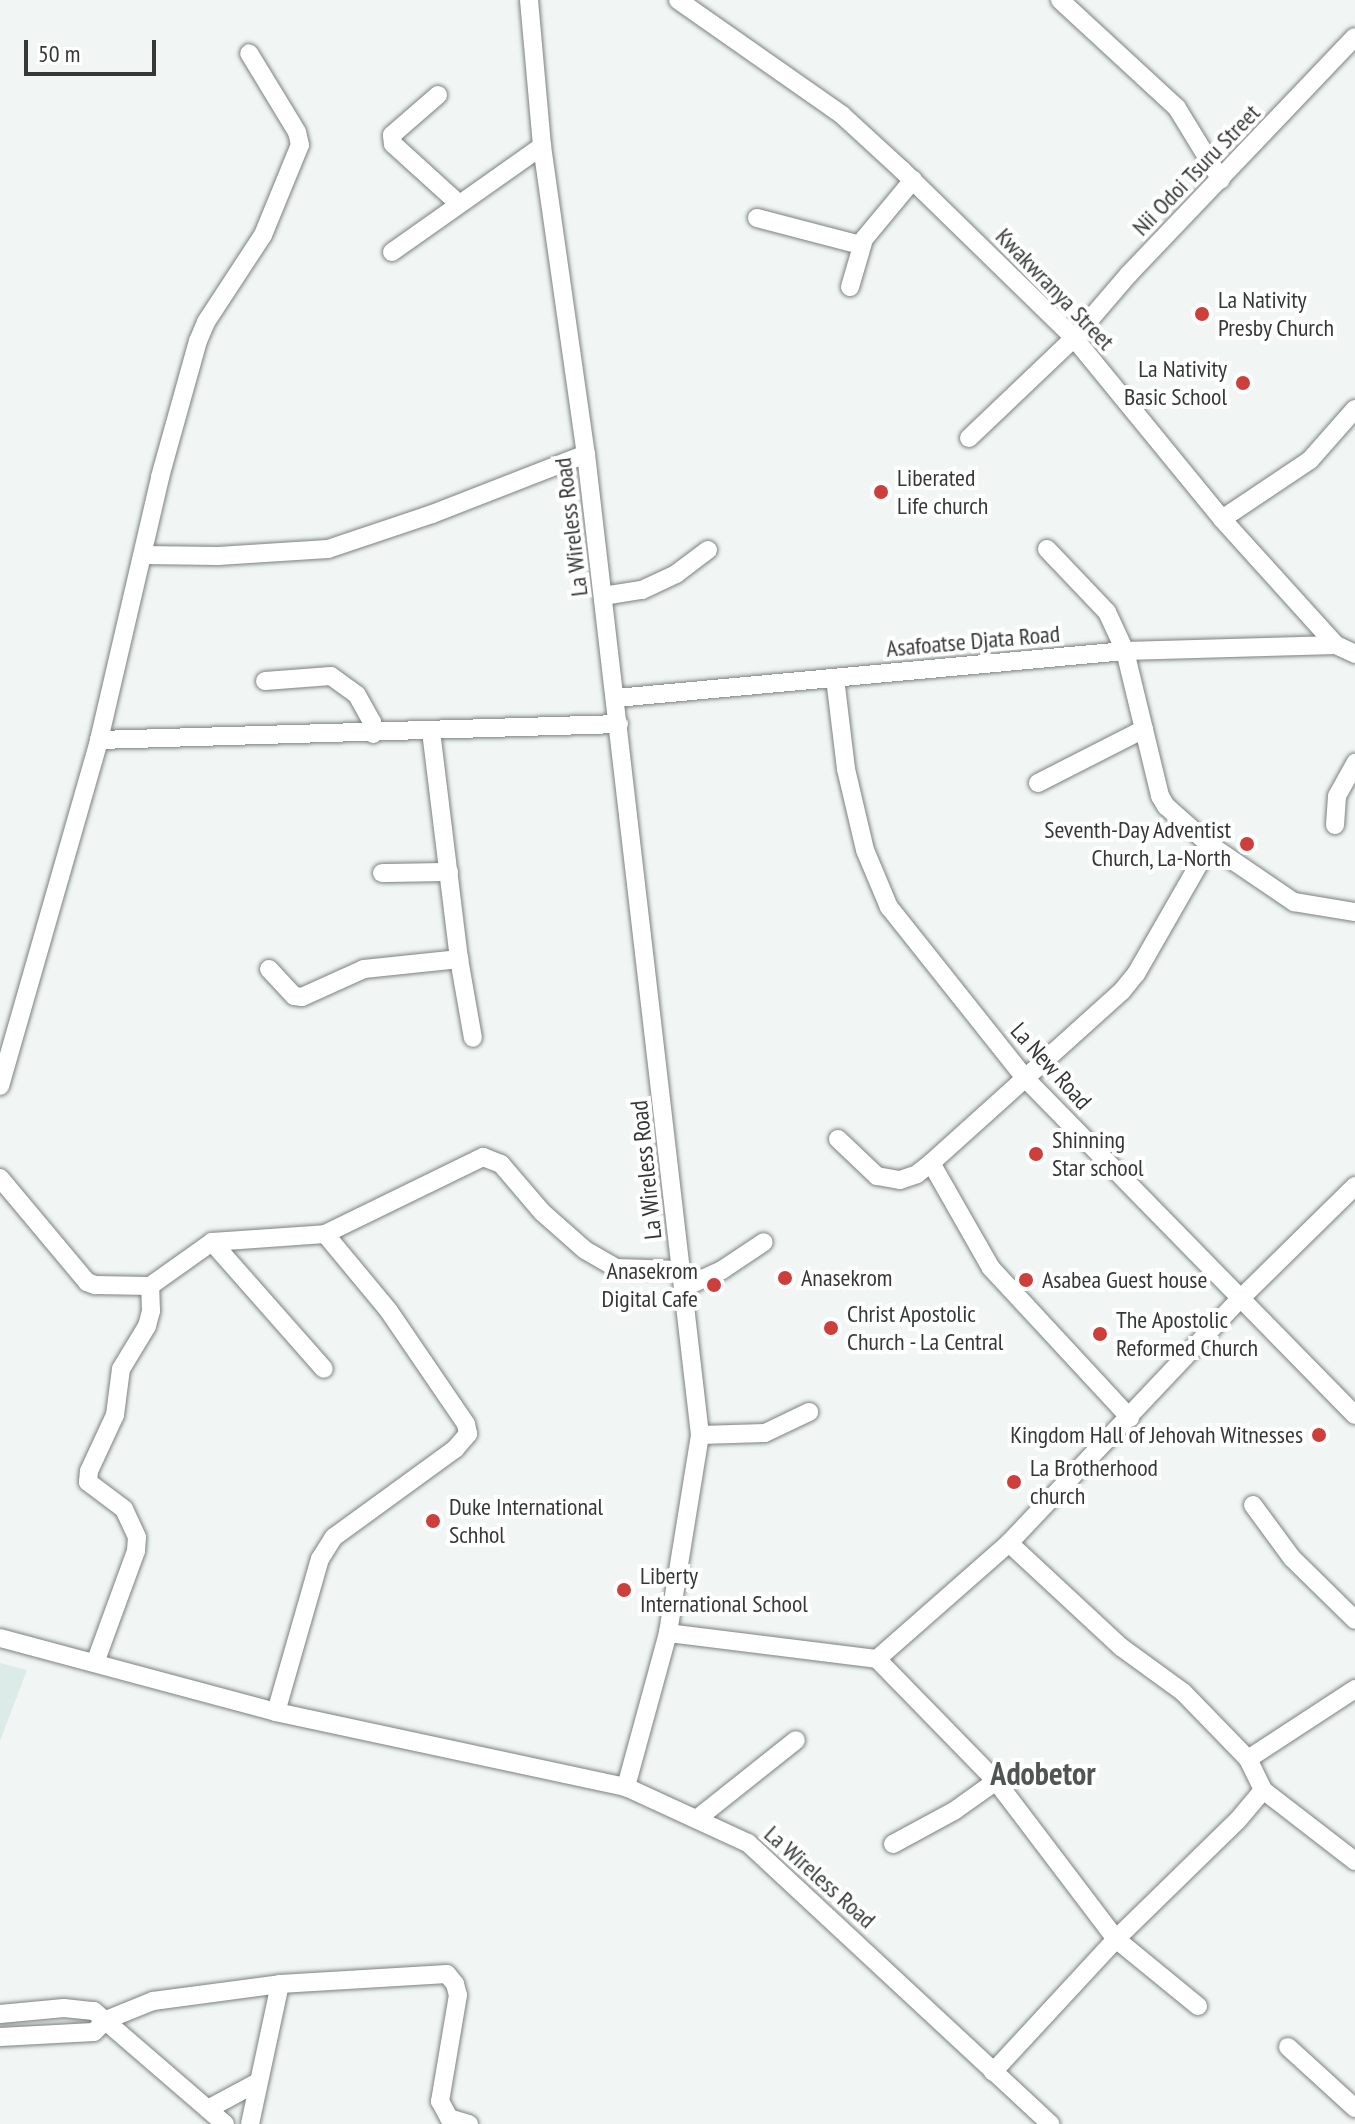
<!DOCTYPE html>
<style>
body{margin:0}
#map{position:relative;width:1355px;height:2124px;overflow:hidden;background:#f1f6f5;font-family:"PT Sans Narrow",sans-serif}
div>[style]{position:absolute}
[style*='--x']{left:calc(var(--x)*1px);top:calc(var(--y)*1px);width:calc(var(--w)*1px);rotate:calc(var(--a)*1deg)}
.built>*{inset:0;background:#dcebe7}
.roads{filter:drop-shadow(0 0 2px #7c817f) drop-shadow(0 0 2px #7c817f)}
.minor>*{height:18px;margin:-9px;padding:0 9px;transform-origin:9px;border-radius:9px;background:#fff}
.dots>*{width:22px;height:22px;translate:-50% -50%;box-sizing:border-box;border:4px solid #fff;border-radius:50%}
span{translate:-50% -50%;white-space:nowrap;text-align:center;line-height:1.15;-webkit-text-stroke:8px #fff;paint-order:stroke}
.street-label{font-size:24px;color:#363837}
.poi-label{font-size:24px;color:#363837}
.left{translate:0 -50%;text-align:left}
.right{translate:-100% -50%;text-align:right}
.district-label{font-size:32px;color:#505554;font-weight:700}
.scale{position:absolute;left:24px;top:40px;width:132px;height:36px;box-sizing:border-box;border:4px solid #363837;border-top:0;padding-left:10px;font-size:24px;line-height:28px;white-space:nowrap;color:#363837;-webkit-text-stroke:6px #fff;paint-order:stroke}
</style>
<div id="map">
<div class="built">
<i style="clip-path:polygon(0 1663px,27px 1670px,0 1741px)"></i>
</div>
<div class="roads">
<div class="minor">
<i style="--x:529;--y:0;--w:147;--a:84.9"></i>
<i style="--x:542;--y:146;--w:311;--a:81.9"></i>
<i style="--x:586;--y:454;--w:988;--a:83.37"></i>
<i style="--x:700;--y:1435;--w:201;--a:99.2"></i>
<i style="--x:668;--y:1633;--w:160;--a:105.3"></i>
<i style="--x:626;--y:1787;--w:134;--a:24.7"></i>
<i style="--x:748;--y:1843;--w:413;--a:42.9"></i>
<i style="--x:678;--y:0;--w:200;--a:35"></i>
<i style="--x:842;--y:115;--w:81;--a:42.5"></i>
<i style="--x:902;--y:170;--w:240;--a:44.3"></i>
<i style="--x:1074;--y:338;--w:234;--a:50.7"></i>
<i style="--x:1222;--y:519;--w:170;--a:47.9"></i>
<i style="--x:1336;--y:645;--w:21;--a:25"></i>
<i style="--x:1060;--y:0;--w:159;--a:42.7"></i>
<i style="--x:1177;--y:108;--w:84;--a:58.6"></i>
<i style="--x:438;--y:95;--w:61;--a:139"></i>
<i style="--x:392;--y:135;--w:9;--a:84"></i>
<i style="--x:393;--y:144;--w:88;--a:42.2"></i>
<i style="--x:757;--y:218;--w:107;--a:14.6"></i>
<i style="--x:392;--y:252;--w:184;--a:-35.2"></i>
<i style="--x:850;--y:287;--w:50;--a:-73.7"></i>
<i style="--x:864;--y:239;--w:77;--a:-50.3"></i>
<i style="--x:969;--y:438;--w:145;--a:-43.6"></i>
<i style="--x:1074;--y:338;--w:84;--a:-49.3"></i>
<i style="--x:1129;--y:274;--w:327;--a:-46.4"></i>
<i style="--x:1222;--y:519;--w:106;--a:-33.8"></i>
<i style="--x:1310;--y:460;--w:68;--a:-48.6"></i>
<i style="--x:1047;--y:549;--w:87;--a:46.4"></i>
<i style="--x:1107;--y:612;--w:43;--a:65.2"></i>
<i style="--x:1125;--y:651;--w:149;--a:76.4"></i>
<i style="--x:1160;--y:796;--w:12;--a:59"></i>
<i style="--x:1166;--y:806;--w:59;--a:41.6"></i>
<i style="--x:1210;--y:845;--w:102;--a:34.2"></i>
<i style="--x:1294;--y:902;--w:62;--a:9.3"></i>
<i style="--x:143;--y:555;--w:75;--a:0.8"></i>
<i style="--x:218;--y:556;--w:110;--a:-3.6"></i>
<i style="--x:328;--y:549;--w:110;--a:-18.6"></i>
<i style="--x:432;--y:514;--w:165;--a:-21.3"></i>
<i style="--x:603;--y:596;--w:39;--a:-9"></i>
<i style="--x:642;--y:590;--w:38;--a:-25"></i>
<i style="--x:676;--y:574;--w:40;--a:-37"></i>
<i style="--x:835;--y:678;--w:92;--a:83.1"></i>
<i style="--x:846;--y:769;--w:83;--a:76.8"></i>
<i style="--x:865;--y:850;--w:62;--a:67.2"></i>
<i style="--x:889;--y:907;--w:217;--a:51.5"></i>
<i style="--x:1024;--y:1077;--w:473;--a:45.6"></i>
<i style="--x:265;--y:681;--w:66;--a:-4.3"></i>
<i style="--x:331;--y:676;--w:32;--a:36"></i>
<i style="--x:357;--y:695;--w:31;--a:61"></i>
<i style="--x:372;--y:722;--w:12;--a:85"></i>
<i style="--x:616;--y:698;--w:511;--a:-5.28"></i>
<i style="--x:1125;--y:651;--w:211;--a:-1.6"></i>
<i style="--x:99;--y:740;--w:520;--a:-1.76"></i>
<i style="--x:1038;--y:783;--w:119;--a:-27"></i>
<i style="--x:1335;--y:825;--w:29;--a:-86"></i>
<i style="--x:1337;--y:796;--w:38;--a:-61"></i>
<i style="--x:382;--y:873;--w:67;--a:-0.9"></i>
<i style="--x:459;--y:959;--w:80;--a:80"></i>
<i style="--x:269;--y:969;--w:37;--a:47"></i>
<i style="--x:294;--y:996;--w:8;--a:7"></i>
<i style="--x:302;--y:997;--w:68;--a:-24.3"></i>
<i style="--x:364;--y:969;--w:96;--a:-6"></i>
<i style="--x:459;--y:959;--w:230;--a:-97"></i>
<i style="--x:0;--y:1086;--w:360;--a:-74"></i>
<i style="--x:99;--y:740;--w:270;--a:-76.9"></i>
<i style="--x:160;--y:477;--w:141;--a:-74.4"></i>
<i style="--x:198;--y:341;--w:21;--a:-67"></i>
<i style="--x:206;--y:322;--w:104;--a:-56.8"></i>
<i style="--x:263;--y:235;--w:97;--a:-67.7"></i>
<i style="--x:300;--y:145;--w:13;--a:-103"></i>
<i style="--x:297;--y:132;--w:92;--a:-121.3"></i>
<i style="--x:838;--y:1139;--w:54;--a:43.5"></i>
<i style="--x:877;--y:1176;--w:23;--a:10"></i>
<i style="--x:900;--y:1180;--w:18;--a:-19"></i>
<i style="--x:917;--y:1174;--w:18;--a:-38"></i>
<i style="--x:0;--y:1178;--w:136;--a:50.1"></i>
<i style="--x:87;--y:1282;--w:9;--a:21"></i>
<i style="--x:95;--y:1285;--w:55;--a:1"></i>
<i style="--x:150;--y:1286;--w:76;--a:-35.4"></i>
<i style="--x:212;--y:1242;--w:113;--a:-4"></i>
<i style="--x:325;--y:1234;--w:176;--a:-26"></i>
<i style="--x:483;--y:1157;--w:19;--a:21"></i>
<i style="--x:501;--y:1164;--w:63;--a:49.5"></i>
<i style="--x:542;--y:1212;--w:57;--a:41.5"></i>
<i style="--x:585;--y:1250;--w:36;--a:30"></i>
<i style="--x:616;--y:1268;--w:64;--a:1.8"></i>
<i style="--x:212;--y:1242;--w:169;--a:48.6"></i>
<i style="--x:685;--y:1287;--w:41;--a:-24.7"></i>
<i style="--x:722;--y:1270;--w:50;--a:-33.7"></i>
<i style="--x:1130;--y:1418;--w:205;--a:-132.8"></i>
<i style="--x:991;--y:1268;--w:121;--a:-119.7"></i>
<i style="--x:931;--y:1163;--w:257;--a:-42"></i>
<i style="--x:1122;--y:991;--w:22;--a:-51"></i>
<i style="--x:1136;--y:974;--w:149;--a:-60.2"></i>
<i style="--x:700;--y:1435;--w:65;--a:-1.8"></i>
<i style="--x:765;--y:1433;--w:49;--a:-25.5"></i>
<i style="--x:1253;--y:1505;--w:66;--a:53.7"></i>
<i style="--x:1292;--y:1558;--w:88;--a:44.5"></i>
<i style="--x:1009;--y:1543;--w:153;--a:42.9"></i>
<i style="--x:1121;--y:1647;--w:77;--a:36"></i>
<i style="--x:1183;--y:1692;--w:93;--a:45.9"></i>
<i style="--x:1248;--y:1759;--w:34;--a:64"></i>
<i style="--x:1263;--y:1790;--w:116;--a:37.7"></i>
<i style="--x:668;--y:1633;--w:211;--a:7.1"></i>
<i style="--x:877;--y:1659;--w:170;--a:45.7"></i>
<i style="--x:996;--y:1781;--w:198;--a:52.8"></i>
<i style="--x:1116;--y:1939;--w:106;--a:39.3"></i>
<i style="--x:0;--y:1638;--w:286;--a:15"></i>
<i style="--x:276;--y:1712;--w:358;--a:12.1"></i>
<i style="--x:877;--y:1659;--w:176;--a:-41.3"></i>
<i style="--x:1009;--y:1543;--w:337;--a:-46.6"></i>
<i style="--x:1241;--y:1298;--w:160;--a:-44.5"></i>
<i style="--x:95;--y:1663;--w:119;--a:-69.9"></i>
<i style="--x:136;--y:1551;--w:14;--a:-86"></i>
<i style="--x:137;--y:1537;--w:31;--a:-115"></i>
<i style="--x:124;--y:1509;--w:45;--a:-143.1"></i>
<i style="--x:88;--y:1482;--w:11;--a:-85"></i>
<i style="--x:89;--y:1471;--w:62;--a:-65.1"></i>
<i style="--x:115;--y:1415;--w:46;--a:-82.6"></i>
<i style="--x:121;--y:1369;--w:50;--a:-58.8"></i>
<i style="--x:147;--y:1326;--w:16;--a:-75"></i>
<i style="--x:151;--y:1311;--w:25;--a:-92"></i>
<i style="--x:276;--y:1712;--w:159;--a:-74"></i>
<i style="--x:320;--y:1559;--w:26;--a:-58"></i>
<i style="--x:334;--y:1537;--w:150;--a:-36"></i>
<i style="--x:455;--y:1449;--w:20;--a:-49"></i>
<i style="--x:468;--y:1434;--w:10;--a:-101"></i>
<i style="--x:466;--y:1424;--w:137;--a:-124.3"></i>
<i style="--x:389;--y:1311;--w:100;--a:-129.7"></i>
<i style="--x:1248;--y:1759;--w:128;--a:-33.2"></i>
<i style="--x:698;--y:1818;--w:125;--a:-38.5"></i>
<i style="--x:893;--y:1844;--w:69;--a:-28.4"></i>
<i style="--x:954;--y:1811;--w:52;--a:-35.5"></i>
<i style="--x:0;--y:2014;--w:64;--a:-5.4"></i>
<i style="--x:64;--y:2008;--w:30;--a:6"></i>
<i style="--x:94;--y:2011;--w:173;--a:40.8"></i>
<i style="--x:0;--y:2037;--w:94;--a:-3"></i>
<i style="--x:94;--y:2032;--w:17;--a:-45"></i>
<i style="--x:106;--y:2020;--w:51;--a:-22"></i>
<i style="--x:153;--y:2001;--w:128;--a:-7.6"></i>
<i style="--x:280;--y:1984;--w:167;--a:-3.4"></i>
<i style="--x:447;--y:1974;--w:13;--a:51"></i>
<i style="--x:455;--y:1984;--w:11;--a:75"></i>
<i style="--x:458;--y:1995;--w:108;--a:99.6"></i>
<i style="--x:440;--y:2101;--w:19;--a:62"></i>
<i style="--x:449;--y:2118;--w:21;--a:17"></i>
<i style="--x:1288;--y:2047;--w:91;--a:42.3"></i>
<i style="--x:993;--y:2072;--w:181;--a:-47.2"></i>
<i style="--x:1116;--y:1939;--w:170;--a:-44.3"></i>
<i style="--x:1238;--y:1820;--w:39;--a:-50"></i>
<i style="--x:208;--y:2109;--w:55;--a:-28.4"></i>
<i style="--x:250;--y:2124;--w:143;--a:-77.9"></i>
</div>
</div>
<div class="dots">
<i style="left:1202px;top:314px;background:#cd3f3b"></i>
<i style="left:1243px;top:383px;background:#cd3f3b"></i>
<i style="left:881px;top:492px;background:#cd3f3b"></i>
<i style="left:1247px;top:844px;background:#cd3f3b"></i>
<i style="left:1036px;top:1154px;background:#cd3f3b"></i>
<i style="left:785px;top:1278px;background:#cd3f3b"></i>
<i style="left:1026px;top:1280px;background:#cd3f3b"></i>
<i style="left:714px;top:1285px;background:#cd3f3b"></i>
<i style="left:831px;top:1328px;background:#cd3f3b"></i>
<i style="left:1100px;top:1334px;background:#cd3f3b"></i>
<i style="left:1319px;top:1435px;background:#cd3f3b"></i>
<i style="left:1014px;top:1482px;background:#cd3f3b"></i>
<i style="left:433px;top:1521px;background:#cd3f3b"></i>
<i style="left:624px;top:1590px;background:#cd3f3b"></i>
</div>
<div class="street-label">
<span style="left:1196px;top:170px;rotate:-46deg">Nii Odoi Tsuru Street</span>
<span style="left:1055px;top:289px;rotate:46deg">Kwakwranya Street</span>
<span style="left:571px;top:527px;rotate:-97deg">La Wireless Road</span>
<span style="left:973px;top:641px;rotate:-5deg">Asafoatse Djata Road</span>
<span style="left:1051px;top:1066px;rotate:48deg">La New Road</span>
<span style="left:646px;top:1170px;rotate:-96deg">La Wireless Road</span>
<span style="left:820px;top:1877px;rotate:42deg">La Wireless Road</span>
</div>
<div class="poi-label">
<span class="left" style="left:1218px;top:314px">La Nativity<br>Presby Church</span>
<span class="right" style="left:1227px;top:383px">La Nativity<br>Basic School</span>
<span class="left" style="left:897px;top:492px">Liberated<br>Life church</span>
<span class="right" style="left:1231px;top:844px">Seventh-Day Adventist<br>Church, La-North</span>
<span class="left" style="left:1052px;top:1154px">Shinning<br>Star school</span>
<span class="right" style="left:698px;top:1285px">Anasekrom<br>Digital Cafe</span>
<span class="left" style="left:801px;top:1278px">Anasekrom</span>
<span class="left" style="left:1042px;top:1280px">Asabea Guest house</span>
<span class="left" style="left:847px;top:1328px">Christ Apostolic<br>Church - La Central</span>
<span class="left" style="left:1116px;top:1334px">The Apostolic<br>Reformed Church</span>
<span class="right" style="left:1303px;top:1435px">Kingdom Hall of Jehovah Witnesses</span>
<span class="left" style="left:1030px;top:1482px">La Brotherhood<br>church</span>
<span class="left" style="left:449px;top:1521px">Duke International<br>Schhol</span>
<span class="left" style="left:640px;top:1590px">Liberty<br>International School</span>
</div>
<div class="district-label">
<span style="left:1043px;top:1773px">Adobetor</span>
</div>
<div class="scale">50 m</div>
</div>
